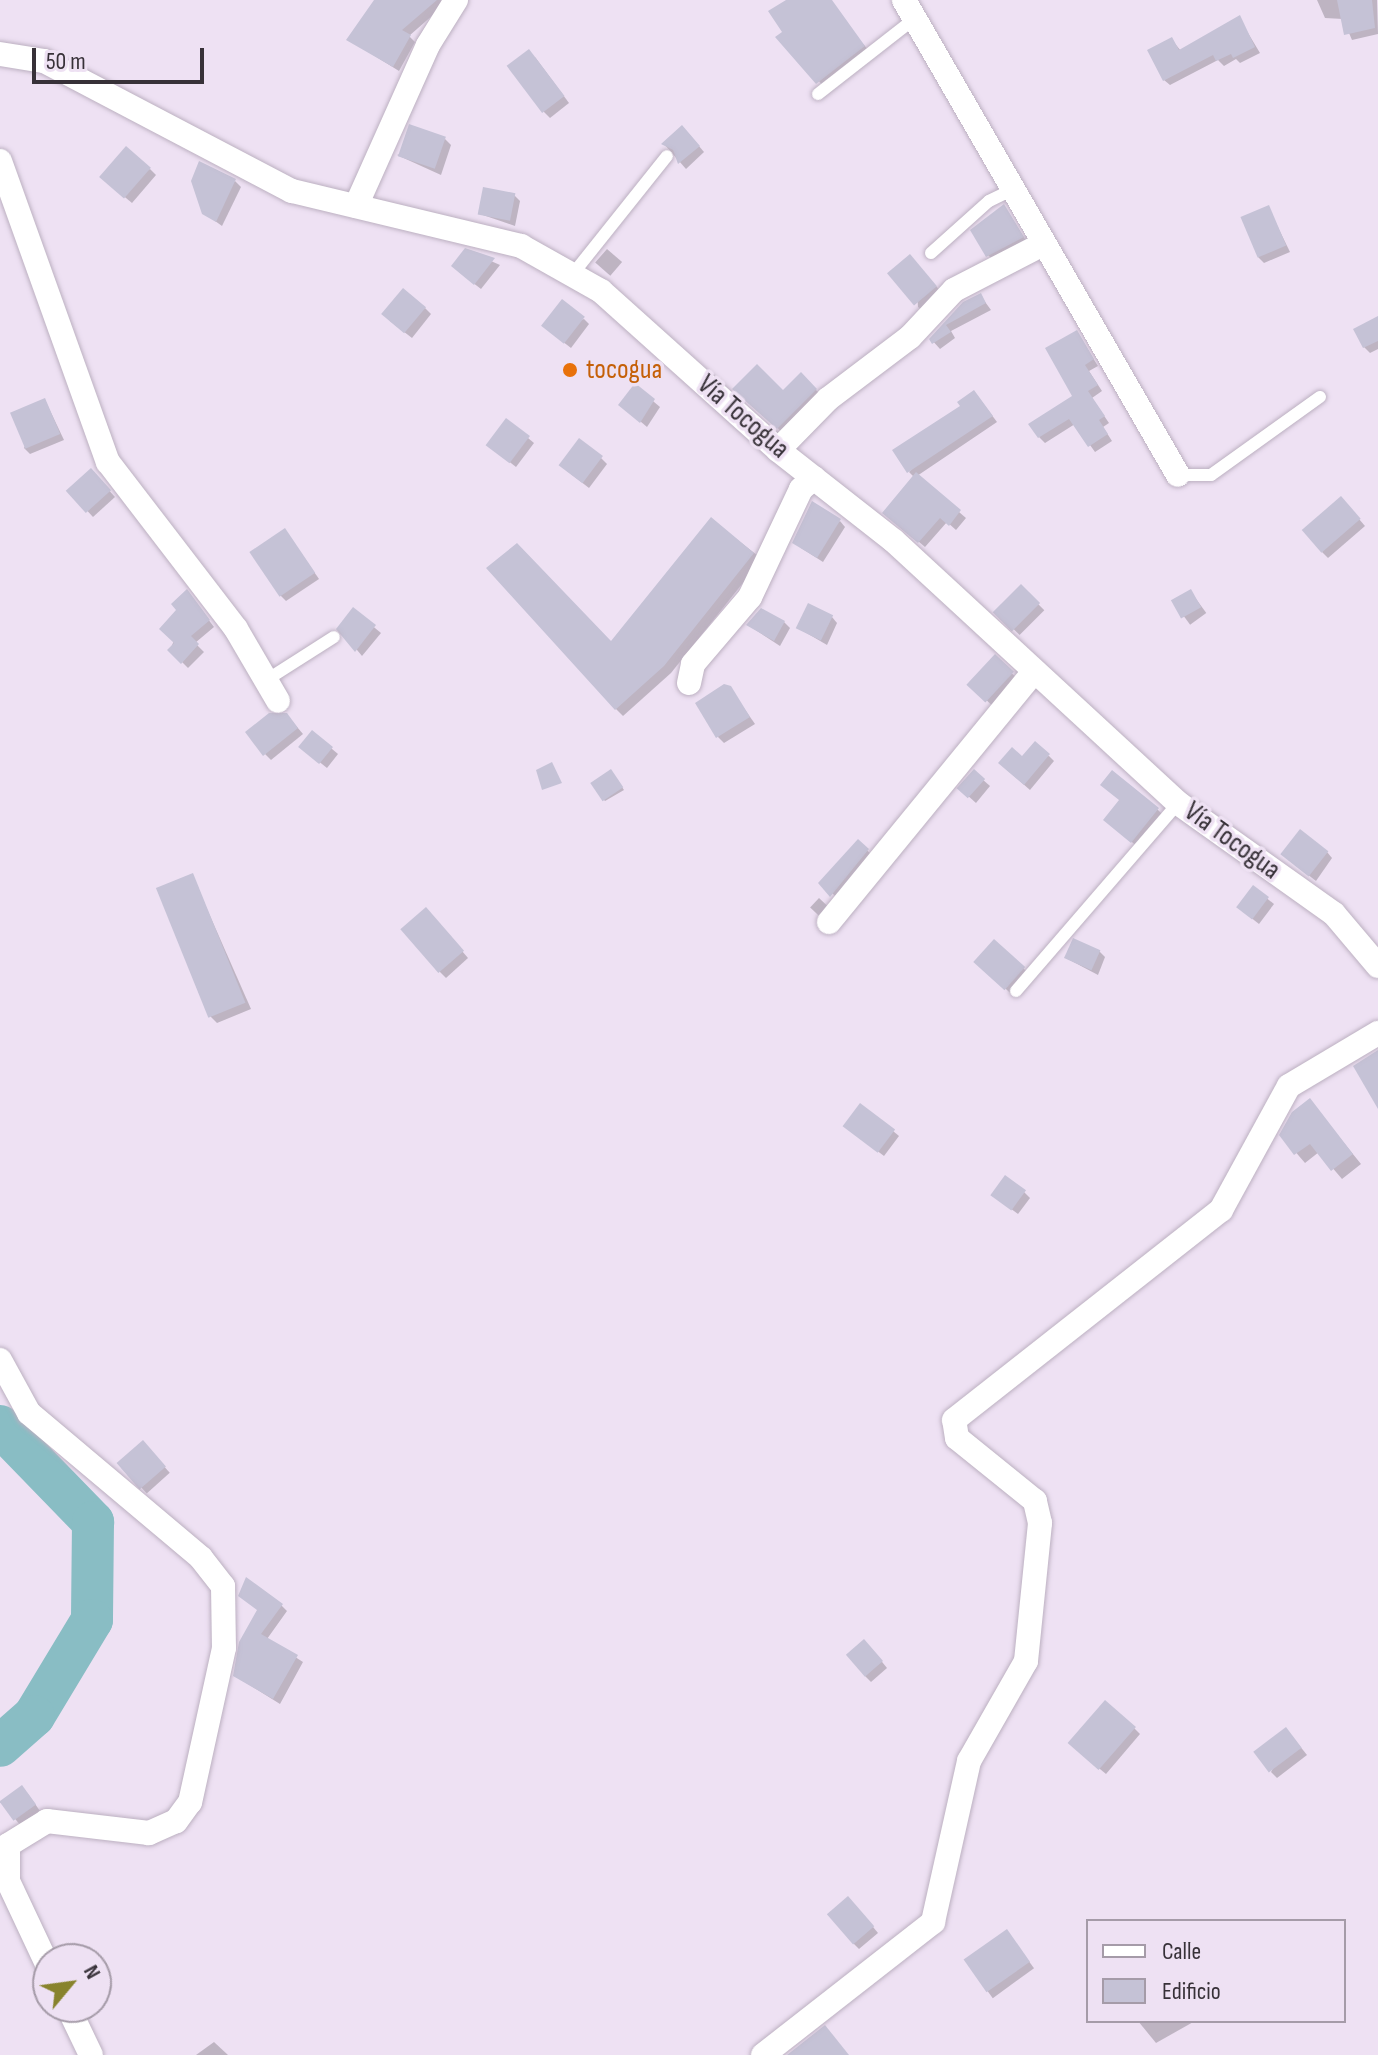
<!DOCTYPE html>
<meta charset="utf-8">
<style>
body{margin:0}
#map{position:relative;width:1378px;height:2055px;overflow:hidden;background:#eee1f3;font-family:"Sofia Sans Condensed",sans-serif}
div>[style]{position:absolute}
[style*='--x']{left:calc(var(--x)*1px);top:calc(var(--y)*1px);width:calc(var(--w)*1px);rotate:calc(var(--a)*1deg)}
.shadow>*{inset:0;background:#0003;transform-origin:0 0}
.river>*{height:42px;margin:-21px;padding:0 21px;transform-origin:21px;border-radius:21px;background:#89bdc4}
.building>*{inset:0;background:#c5c2d6;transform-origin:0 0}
.roads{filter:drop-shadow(0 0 2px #bcb0c1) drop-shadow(0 0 2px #bcb0c1)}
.lane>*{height:12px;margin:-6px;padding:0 6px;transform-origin:6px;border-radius:6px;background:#fff}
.street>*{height:24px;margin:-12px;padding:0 12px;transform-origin:12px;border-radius:12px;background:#fff}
.dots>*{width:22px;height:22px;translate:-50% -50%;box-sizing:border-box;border:4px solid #eee1f3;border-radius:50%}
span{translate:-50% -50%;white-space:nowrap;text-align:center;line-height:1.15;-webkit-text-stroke:7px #eee1f3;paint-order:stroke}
.food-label{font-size:28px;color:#c56008}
.left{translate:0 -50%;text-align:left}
.street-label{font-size:28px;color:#373138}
.legend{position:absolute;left:1086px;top:1919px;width:260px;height:104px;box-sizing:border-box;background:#eee1f3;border:2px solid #a59ba8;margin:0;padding:10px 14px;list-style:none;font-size:24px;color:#373138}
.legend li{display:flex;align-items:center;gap:16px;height:40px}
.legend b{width:40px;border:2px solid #a59ba8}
.north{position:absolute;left:32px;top:1943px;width:80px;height:80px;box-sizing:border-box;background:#eee1f3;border:2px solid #a59ba8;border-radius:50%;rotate:61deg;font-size:22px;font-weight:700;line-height:32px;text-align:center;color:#373138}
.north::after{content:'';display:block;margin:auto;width:28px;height:36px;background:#88832c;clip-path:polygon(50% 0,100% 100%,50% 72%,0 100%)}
.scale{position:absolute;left:32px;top:48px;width:172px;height:36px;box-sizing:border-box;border:4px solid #373138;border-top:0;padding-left:10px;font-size:24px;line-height:28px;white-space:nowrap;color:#373138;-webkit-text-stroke:6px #eee1f3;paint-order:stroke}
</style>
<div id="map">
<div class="shadow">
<i style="clip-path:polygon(377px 0,450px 0,409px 36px,415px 42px,399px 71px,349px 40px)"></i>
<i style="clip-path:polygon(789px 0,825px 0,870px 52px,824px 88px,784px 32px)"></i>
<i style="clip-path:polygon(1317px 0,1377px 0,1378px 34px,1352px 40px,1343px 19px,1325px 18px)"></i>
<i style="clip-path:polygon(1239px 18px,1260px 53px,1240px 63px,1236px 59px,1224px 66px,1218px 60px,1170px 85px,1164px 80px,1172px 40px,1181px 51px)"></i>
<i style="clip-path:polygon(535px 57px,569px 103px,550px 118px,544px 112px)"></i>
<i style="clip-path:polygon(688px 133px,704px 152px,686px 169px,664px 144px)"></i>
<i style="clip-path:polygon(445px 139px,451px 145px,441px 175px,397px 155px)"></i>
<i style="clip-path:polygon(150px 169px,156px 175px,132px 203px,108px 183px)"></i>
<i style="clip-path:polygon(235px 181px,241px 187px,222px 226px,204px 213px)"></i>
<i style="clip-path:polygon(514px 195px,520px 201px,515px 226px,480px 214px)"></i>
<i style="clip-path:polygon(1004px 206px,1028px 244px,994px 261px,988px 255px)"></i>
<i style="clip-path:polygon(1268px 207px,1290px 252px,1264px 263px,1258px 257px)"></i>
<i style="left:607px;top:249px;width:20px;height:18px;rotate:41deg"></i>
<i style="clip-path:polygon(466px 250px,500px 265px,481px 289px,459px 272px)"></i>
<i style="clip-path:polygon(915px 262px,942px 293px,924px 312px,918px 307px)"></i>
<i style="clip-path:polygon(980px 295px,991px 310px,951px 331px,955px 338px,940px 349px,931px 339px,964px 304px)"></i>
<i style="clip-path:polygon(425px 308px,431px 314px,412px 338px,390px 321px)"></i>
<i style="clip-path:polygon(1378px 318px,1378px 349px,1370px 353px,1364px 347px)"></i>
<i style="clip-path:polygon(584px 319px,589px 324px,571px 348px,549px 331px)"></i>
<i style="clip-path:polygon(1077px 333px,1098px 366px,1089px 371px,1102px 391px,1092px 398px,1109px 423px,1103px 427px,1112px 441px,1095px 452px,1075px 424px,1045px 443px,1039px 437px,1075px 397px)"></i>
<i style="clip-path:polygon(801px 375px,822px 396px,784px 434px,735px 389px,783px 392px)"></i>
<i style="clip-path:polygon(635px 386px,660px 407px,647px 427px,627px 410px)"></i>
<i style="clip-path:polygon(979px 398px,997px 422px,917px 476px,966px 518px,956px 530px,947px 522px,925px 547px,891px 518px,914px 477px,909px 472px)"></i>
<i style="clip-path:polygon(45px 400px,64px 440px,30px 454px,24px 448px)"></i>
<i style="clip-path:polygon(528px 438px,534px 443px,516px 467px,494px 450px)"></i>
<i style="clip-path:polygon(601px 458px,607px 464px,589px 488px,567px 471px)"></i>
<i style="clip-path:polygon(96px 476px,115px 497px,93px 517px,69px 491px)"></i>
<i style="clip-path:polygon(1346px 504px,1365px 526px,1328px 558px,1322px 552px)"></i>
<i style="clip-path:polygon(712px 520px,762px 559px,671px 673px,623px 716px,616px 709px,612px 644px)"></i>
<i style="clip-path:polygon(840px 521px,845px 527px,823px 562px,801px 548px)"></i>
<i style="clip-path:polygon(285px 530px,319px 579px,286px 601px,280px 595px)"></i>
<i style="left:1021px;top:587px;width:33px;height:35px;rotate:45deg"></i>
<i style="left:1191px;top:592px;width:26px;height:20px;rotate:54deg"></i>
<i style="clip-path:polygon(192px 598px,214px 627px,195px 643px,204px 652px,188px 668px,170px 650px)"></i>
<i style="clip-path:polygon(353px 610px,381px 633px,362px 656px,339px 628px)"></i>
<i style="clip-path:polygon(832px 617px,837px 623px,827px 645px,798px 628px)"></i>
<i style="clip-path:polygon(784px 622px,790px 628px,780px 646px,748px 625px)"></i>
<i style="left:995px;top:657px;width:33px;height:37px;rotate:44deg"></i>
<i style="clip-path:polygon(730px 688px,755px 724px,724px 743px,718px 737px)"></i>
<i style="clip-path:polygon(292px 721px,303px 734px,271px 760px,265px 754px)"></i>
<i style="clip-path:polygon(312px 732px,338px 754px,327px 768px,307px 752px)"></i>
<i style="clip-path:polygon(1049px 756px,1054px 761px,1030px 790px,1006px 769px,1022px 759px)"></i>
<i style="clip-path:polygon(974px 772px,990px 786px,976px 803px,966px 794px)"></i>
<i style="clip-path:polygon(613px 774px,624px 790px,605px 801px,603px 799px)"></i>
<i style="clip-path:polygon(1157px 809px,1163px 815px,1138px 847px,1112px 826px)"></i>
<i style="left:858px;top:842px;width:22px;height:55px;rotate:43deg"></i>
<i style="clip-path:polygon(1327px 852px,1332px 858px,1316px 881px,1289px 860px)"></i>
<i style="clip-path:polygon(192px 875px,251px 1009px,217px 1023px,211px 1017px)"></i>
<i style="clip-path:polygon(1254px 888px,1274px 904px,1259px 924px,1245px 913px)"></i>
<i style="left:819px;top:898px;width:16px;height:13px;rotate:43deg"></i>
<i style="clip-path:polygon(432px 916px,468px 958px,446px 978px,440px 972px)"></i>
<i style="left:994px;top:942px;width:47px;height:27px;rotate:42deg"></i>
<i style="clip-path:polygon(1099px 951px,1105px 957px,1098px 975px,1064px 957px)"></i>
<i style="clip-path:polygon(1310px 1101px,1361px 1164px,1342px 1179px,1319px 1152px,1305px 1163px,1281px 1135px)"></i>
<i style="clip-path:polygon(851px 1131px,893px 1131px,899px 1136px,884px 1156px)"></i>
<i style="clip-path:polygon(1024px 1192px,1030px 1198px,1018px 1214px,999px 1200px)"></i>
<i style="left:143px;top:1443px;width:40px;height:31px;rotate:48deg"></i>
<i style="clip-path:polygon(281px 1605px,287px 1611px,267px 1639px,303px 1662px,280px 1704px,235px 1676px,241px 1643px)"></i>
<i style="clip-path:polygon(870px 1647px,887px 1668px,871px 1682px,865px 1676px)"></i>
<i style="clip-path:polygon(1134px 1728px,1140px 1734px,1106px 1774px,1077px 1750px)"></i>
<i style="clip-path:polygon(1291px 1735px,1307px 1755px,1277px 1778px,1271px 1772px)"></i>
<i style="clip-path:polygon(28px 1794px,40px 1811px,21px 1826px,2px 1803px)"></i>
<i style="clip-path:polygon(854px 1904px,878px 1933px,859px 1949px,853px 1943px)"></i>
<i style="left:1007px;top:1931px;width:46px;height:51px;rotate:54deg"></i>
<i style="clip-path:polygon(1138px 2021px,1195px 2021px,1156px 2043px)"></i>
<i style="clip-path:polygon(214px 2042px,228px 2055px,196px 2055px)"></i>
</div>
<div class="river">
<i style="--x:0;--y:1426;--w:134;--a:45.9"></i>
<i style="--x:93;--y:1522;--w:98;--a:90.6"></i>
<i style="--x:92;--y:1620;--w:112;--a:121.1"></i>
<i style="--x:34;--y:1716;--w:45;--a:138.6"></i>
</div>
<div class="building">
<i style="clip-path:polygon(374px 0,437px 0,402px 30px,411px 35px,393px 67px,346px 40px)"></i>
<i style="clip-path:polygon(786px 0,832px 0,865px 46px,816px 84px,775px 37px,782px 32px,768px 11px)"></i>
<i style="clip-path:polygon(1337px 0,1372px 0,1375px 28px,1344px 35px)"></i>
<i style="clip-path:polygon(1240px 15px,1255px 47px,1233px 58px,1231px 54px,1216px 61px,1213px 55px,1163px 81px,1147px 50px,1172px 37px,1179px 50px)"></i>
<i style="left:529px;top:49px;width:59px;height:28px;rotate:53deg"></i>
<i style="left:409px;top:124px;width:39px;height:34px;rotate:19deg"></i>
<i style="clip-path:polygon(682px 125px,700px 146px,678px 164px,673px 150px,661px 144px)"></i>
<i style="left:126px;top:146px;width:33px;height:41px;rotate:41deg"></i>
<i style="clip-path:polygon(199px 161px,236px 179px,216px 222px,202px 214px,191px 181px)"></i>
<i style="left:483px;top:187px;width:33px;height:28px;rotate:11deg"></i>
<i style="clip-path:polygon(1004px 204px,1024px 237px,986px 257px,970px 230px)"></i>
<i style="left:1269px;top:205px;width:44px;height:31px;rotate:67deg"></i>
<i style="clip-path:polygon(465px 248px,495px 258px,474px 285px,451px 266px)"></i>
<i style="left:910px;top:254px;width:42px;height:30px;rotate:50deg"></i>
<i style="left:403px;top:288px;width:30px;height:34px;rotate:40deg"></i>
<i style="clip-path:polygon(981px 293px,986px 303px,946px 325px,951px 332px,932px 344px,929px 339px,963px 302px)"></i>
<i style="left:562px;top:299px;width:29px;height:34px;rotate:38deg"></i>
<i style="clip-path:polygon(1378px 316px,1378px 341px,1363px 348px,1353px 329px)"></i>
<i style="clip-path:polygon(1077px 330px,1094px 359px,1085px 365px,1098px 385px,1088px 391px,1105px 416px,1099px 420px,1108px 434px,1088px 447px,1069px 419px,1038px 438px,1028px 424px,1072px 396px,1045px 348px)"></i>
<i style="clip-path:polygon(757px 364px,783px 390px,801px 372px,817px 389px,777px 429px,732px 389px)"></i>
<i style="clip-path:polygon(635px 383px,655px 399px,640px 423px,618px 405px)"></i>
<i style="clip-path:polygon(974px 390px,993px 416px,907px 473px,892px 450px,960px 406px,957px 402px)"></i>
<i style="left:45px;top:398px;width:39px;height:38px;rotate:67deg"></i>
<i style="left:506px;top:418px;width:30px;height:34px;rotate:37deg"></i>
<i style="left:579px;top:438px;width:30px;height:34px;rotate:37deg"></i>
<i style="left:91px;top:468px;width:30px;height:34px;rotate:48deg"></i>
<i style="clip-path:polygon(916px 472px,961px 510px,949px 526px,940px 518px,918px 543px,882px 513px)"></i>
<i style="left:1341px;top:496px;width:30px;height:52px;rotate:49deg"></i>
<i style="clip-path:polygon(812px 501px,841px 519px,817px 558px,792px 543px)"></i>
<i style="clip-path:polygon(711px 517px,754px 553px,664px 666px,615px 710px,486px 568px,517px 543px,611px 641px)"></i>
<i style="left:285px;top:528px;width:54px;height:43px;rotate:56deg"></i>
<i style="left:1021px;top:584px;width:27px;height:40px;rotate:45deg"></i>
<i style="clip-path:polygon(187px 589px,210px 620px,191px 636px,199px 644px,181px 664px,167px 650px,174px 643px,159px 629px,176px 610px,171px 604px)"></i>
<i style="left:1191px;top:589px;width:21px;height:23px;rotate:61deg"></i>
<i style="left:808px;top:603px;width:28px;height:28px;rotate:26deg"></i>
<i style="clip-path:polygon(353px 607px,376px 625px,355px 652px,336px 629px)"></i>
<i style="clip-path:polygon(761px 608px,785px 621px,774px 641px,746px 625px)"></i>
<i style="left:995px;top:654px;width:26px;height:42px;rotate:43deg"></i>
<i style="clip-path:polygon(724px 684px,731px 686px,750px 717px,716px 738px,695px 703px)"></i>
<i style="clip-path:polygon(269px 713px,287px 713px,298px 728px,263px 756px,245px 732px)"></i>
<i style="left:312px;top:730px;width:27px;height:22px;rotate:39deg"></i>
<i style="clip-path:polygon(1035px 741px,1050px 754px,1024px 785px,998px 763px,1012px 747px,1022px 756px)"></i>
<i style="clip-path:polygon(552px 762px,562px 783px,542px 790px,536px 770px)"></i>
<i style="left:611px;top:769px;width:22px;height:25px;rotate:56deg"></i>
<i style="left:974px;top:769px;width:15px;height:26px;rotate:42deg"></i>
<i style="clip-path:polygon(1112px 770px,1159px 808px,1131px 843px,1103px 820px,1119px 800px,1100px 785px)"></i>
<i style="left:1300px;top:829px;width:36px;height:32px;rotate:38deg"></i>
<i style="clip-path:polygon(858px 839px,869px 849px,830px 897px,818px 883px)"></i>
<i style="left:193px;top:873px;width:140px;height:40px;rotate:68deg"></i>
<i style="left:1253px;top:885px;width:20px;height:28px;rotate:37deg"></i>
<i style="left:426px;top:907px;width:58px;height:34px;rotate:49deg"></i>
<i style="left:1073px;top:938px;width:30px;height:22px;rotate:24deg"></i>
<i style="left:994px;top:939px;width:42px;height:31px;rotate:42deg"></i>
<i style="clip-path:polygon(1378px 1050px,1378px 1109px,1353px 1066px)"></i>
<i style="clip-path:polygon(1310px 1098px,1353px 1154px,1331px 1171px,1310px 1144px,1294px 1155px,1279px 1135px,1292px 1112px)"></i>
<i style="left:860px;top:1103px;width:44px;height:29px;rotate:37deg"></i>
<i style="left:1005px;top:1175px;width:26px;height:25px;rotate:36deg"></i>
<i style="left:143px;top:1440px;width:35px;height:35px;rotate:49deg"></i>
<i style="clip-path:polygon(246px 1577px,283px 1604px,261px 1634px,298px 1655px,273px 1699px,233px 1676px,239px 1642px,257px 1610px,238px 1596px)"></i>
<i style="left:864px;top:1639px;width:29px;height:24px;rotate:49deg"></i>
<i style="left:1105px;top:1700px;width:41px;height:57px;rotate:41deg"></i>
<i style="left:1286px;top:1727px;width:26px;height:41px;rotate:53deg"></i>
<i style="left:22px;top:1785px;width:24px;height:28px;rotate:54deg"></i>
<i style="left:848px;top:1896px;width:40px;height:28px;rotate:49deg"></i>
<i style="left:1007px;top:1929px;width:40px;height:53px;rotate:55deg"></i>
<i style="clip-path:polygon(825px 2025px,849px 2055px,787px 2055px)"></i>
</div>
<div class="roads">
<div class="lane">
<i style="--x:818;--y:94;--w:122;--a:-38"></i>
<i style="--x:931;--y:253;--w:78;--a:-41.9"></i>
<i style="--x:989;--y:201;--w:25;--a:-26"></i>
<i style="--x:572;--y:275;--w:152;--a:-51.4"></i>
<i style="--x:1178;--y:475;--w:33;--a:0"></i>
<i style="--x:1211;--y:475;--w:134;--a:-35.6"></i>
<i style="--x:268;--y:679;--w:78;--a:-32.5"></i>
<i style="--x:1016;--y:991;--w:248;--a:-49.2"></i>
</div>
<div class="street">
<i style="--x:904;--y:0;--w:548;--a:60.02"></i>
<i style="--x:0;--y:54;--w:45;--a:9"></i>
<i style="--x:44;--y:61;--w:280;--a:27.7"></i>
<i style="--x:292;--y:191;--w:236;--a:13.5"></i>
<i style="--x:521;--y:246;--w:92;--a:29.4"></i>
<i style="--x:601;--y:291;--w:238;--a:41.9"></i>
<i style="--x:778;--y:450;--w:147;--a:38.1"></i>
<i style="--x:894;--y:541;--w:386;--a:42.7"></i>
<i style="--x:1178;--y:803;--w:191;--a:35.4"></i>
<i style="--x:1334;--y:914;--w:68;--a:49.8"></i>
<i style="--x:0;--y:161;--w:320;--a:70.3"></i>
<i style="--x:108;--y:462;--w:210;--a:52.5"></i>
<i style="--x:236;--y:629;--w:83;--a:59.7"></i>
<i style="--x:356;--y:206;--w:176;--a:-65.9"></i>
<i style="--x:428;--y:45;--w:53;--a:-58.1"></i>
<i style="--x:778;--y:450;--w:71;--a:-45.6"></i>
<i style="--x:828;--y:399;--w:103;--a:-37.1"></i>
<i style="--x:910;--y:337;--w:64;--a:-46.9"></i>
<i style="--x:954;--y:290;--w:100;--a:-27.3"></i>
<i style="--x:689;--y:683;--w:19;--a:-78"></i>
<i style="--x:693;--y:664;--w:88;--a:-49.6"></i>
<i style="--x:750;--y:597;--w:119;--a:-64.7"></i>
<i style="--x:801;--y:489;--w:17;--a:-40"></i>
<i style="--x:829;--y:922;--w:322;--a:-50.7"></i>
<i style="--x:0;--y:1360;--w:60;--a:61.3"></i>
<i style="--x:29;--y:1413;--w:225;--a:40.1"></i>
<i style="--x:201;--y:1558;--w:36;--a:52"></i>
<i style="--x:223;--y:1586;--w:62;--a:89.1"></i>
<i style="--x:224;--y:1648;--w:158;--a:102.4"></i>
<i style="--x:190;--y:1802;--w:24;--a:126"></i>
<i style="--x:176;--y:1821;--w:30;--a:156"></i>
<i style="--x:149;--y:1833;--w:103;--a:-173.3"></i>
<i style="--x:47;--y:1821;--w:46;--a:148.4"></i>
<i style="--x:8;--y:1845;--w:36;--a:90"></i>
<i style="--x:8;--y:1881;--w:94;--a:64.8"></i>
<i style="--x:68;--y:2007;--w:53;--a:64.4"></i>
<i style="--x:763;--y:2055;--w:216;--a:-38"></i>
<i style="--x:933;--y:1922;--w:165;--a:-77.4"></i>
<i style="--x:969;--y:1761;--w:115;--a:-60.3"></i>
<i style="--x:1026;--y:1661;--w:139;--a:-84.2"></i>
<i style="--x:1040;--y:1523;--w:23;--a:-103"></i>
<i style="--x:1035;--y:1501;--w:100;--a:-141.1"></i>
<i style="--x:957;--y:1438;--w:18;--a:-99"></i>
<i style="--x:954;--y:1420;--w:340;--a:-38.2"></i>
<i style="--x:1221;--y:1210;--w:141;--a:-61.3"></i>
<i style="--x:1289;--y:1086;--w:104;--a:-30.8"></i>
</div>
</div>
<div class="dots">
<i style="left:570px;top:370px;background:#e8710a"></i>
</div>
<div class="food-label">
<span class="left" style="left:586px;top:370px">tocogua</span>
</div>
<div class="street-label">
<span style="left:743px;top:417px;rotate:41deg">Vía Tocogua</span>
<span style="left:1232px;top:841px;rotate:36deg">Vía Tocogua</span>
</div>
<ul class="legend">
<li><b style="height:10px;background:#fff"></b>Calle</li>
<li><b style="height:22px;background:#c5c2d6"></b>Edificio</li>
</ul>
<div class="north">N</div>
<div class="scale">50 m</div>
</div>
